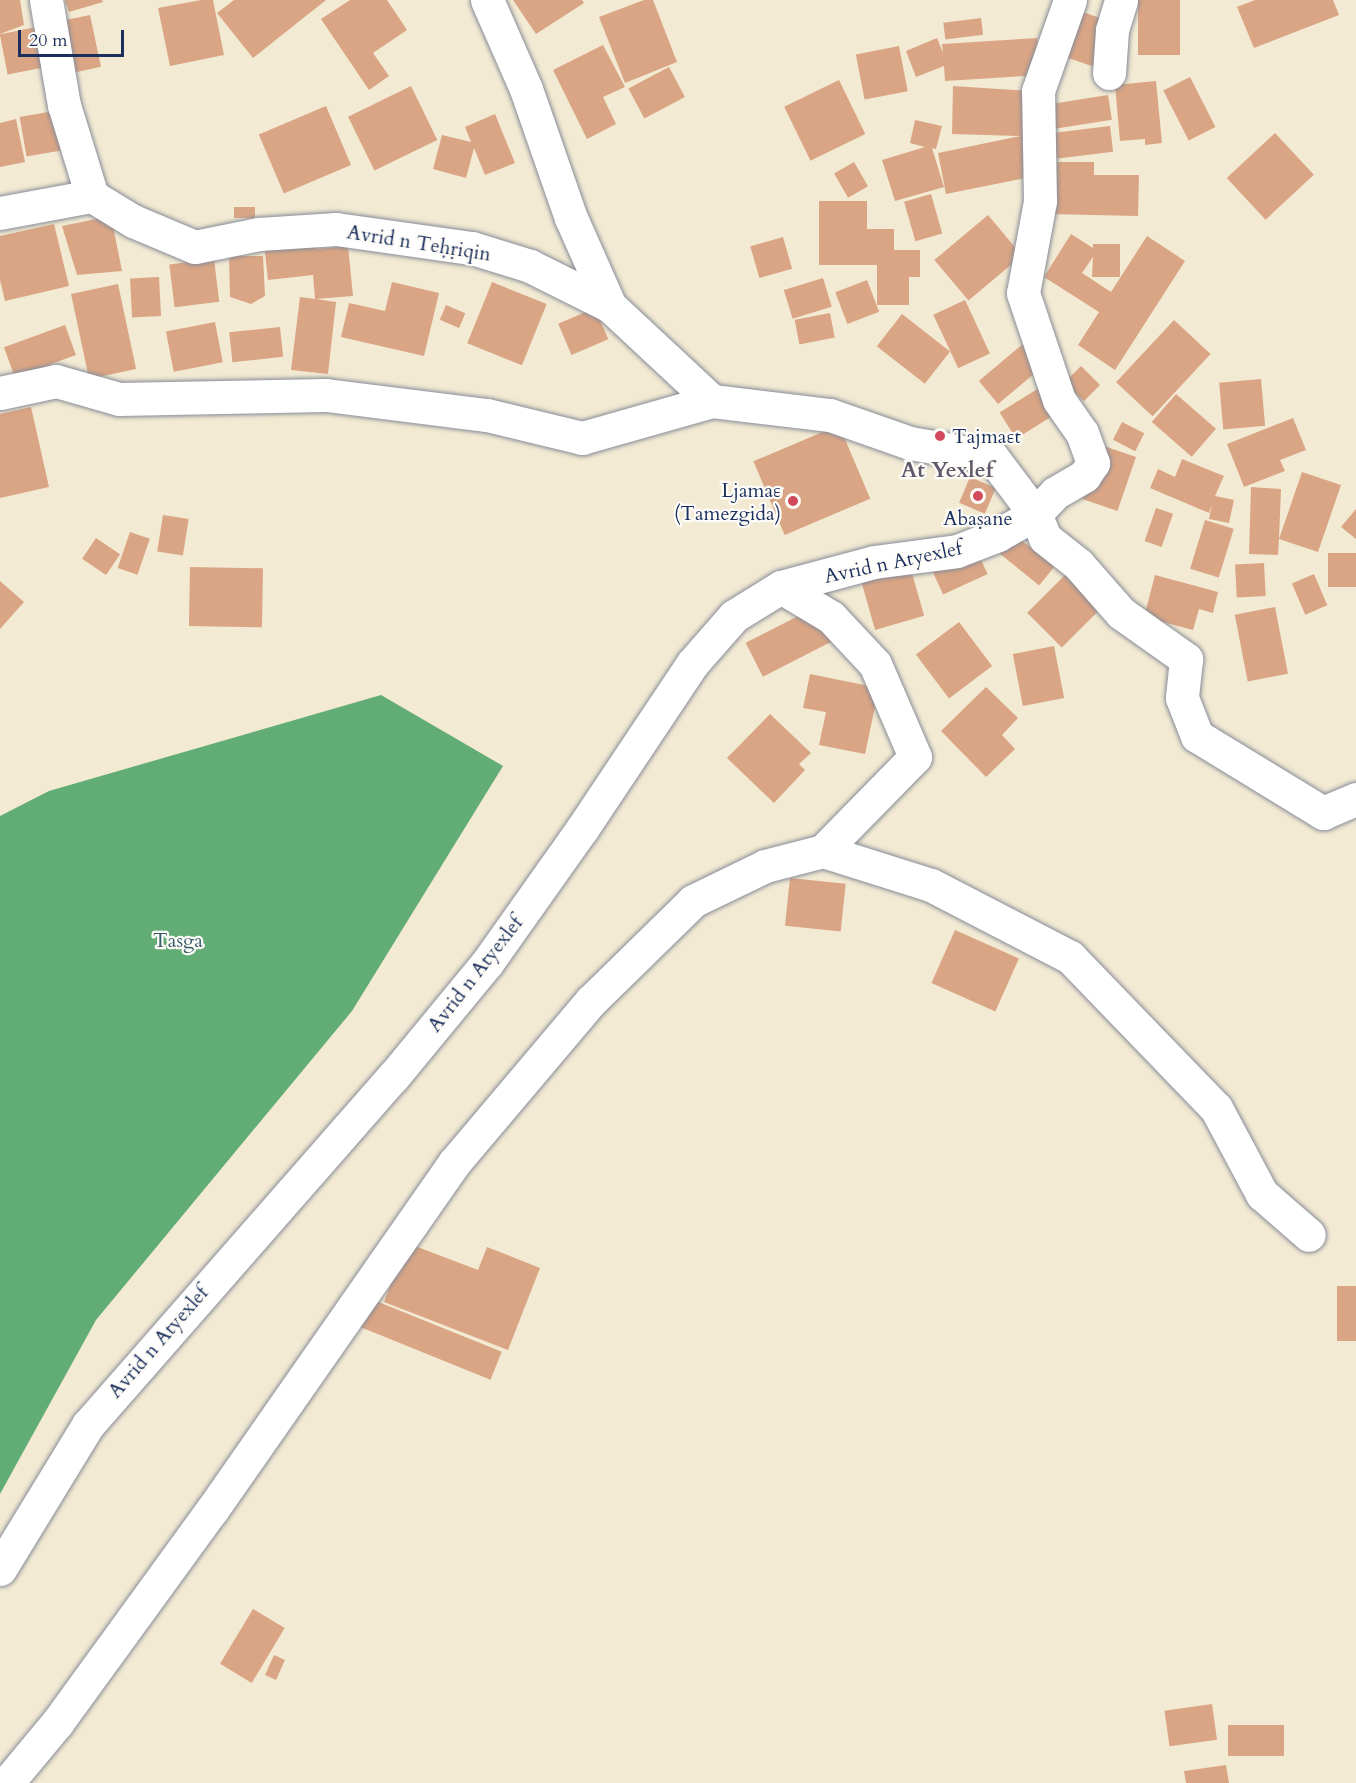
<!DOCTYPE html>
<meta charset="utf-8">
<style>
body{margin:0}
#map{position:relative;width:1356px;height:1783px;overflow:hidden;background:#f3ead3;font-family:Cardo,serif}
div>[style]{position:absolute}
[style*='--x']{left:calc(var(--x)*1px);top:calc(var(--y)*1px);width:calc(var(--w)*1px);rotate:calc(var(--a)*1deg)}
.forest>*{inset:0;background:#62ac75}
.building>*{inset:0;background:#daa584;transform-origin:0 0}
.roads{filter:drop-shadow(0 0 2px #878c98) drop-shadow(0 0 2px #878c98)}
.minor>*{height:33px;margin:-16.5px;padding:0 16.5px;transform-origin:16.5px;border-radius:16.5px;background:#fff}
.dots>*{width:16px;height:16px;translate:-50% -50%;box-sizing:border-box;border:3px solid #fdfcf7;border-radius:50%}
span{translate:-50% -50%;white-space:nowrap;text-align:center;line-height:1.15;-webkit-text-stroke:4.5px #fdfcf7;paint-order:stroke}
.street-label{font-size:20px;color:#1b2f5e}
.poi-label{font-size:20px;color:#1b2f5e}
.left{translate:0 -50%;text-align:left}
.right{translate:-100% -50%;text-align:right}
.park-label{font-size:20px;color:#375d6b}
.quarter-label{font-size:22px;color:#5e586b;font-weight:700}
.scale{position:absolute;left:18px;top:30px;width:106px;height:27px;box-sizing:border-box;border:3px solid #1b2f5e;border-top:0;padding-left:8px;font-size:18px;line-height:21px;white-space:nowrap;color:#1b2f5e;-webkit-text-stroke:4px #fdfcf7;paint-order:stroke}
</style>
<div id="map">
<div class="forest">
<i style="clip-path:polygon(381px 695px,503px 766px,352px 1011px,96px 1320px,0 1494px,0 816px,49px 791px)"></i>
</div>
<div class="building">
<i style="clip-path:polygon(0 0,20px 0,24px 25px,0 34px)"></i>
<i style="clip-path:polygon(65px 0,102px 0,103px 2px,69px 12px)"></i>
<i style="clip-path:polygon(201px 0,213px 0,224px 55px,170px 66px,158px 8px)"></i>
<i style="clip-path:polygon(234px 0,326px 0,253px 58px,217px 13px)"></i>
<i style="clip-path:polygon(350px 0,387px 0,407px 30px,373px 53px,389px 76px,369px 90px,321px 19px)"></i>
<i style="clip-path:polygon(513px 0,582px 0,584px 3px,536px 34px)"></i>
<i style="clip-path:polygon(644px 0,653px 0,677px 62px,625px 83px,599px 17px)"></i>
<i style="left:1138px;top:0;width:42px;height:55px"></i>
<i style="clip-path:polygon(1255px 0,1333px 0,1339px 15px,1254px 48px,1237px 7px)"></i>
<i style="left:1071px;top:8px;width:43px;height:48px;rotate:19deg"></i>
<i style="left:90px;top:15px;width:53px;height:27px;rotate:78deg"></i>
<i style="left:981px;top:18px;width:17px;height:38px;rotate:83deg"></i>
<i style="left:42px;top:26px;width:41px;height:43px;rotate:79deg"></i>
<i style="clip-path:polygon(937px 38px,943px 53px,942px 44px,1037px 38px,1040px 75px,945px 81px,944px 66px,916px 77px,906px 51px)"></i>
<i style="clip-path:polygon(603px 45px,625px 87px,603px 97px,616px 124px,587px 139px,553px 70px)"></i>
<i style="left:899px;top:46px;width:46px;height:44px;rotate:79deg"></i>
<i style="left:669px;top:67px;width:34px;height:46px;rotate:62deg"></i>
<i style="left:1190px;top:77px;width:56px;height:30px;rotate:63deg"></i>
<i style="left:839px;top:80px;width:60px;height:61px;rotate:64deg"></i>
<i style="clip-path:polygon(1156px 81px,1162px 143px,1145px 145px,1145px 139px,1120px 141px,1115px 85px)"></i>
<i style="left:411px;top:86px;width:60px;height:70px;rotate:64deg"></i>
<i style="clip-path:polygon(953px 86px,1030px 91px,1031px 177px,946px 194px,938px 153px,1021px 136px,952px 134px)"></i>
<i style="left:1108px;top:95px;width:25px;height:64px;rotate:81deg"></i>
<i style="left:326px;top:106px;width:64px;height:73px;rotate:67deg"></i>
<i style="left:60px;top:110px;width:40px;height:41px;rotate:80deg"></i>
<i style="clip-path:polygon(495px 114px,515px 163px,485px 175px,474px 148px,466px 178px,433px 169px,442px 135px,471px 142px,465px 127px)"></i>
<i style="clip-path:polygon(16px 119px,25px 162px,0 167px,0 123px)"></i>
<i style="clip-path:polygon(915px 120px,942px 126px,936px 149px,932px 148px,944px 187px,895px 201px,882px 160px,925px 147px,910px 143px)"></i>
<i style="left:1110px;top:126px;width:26px;height:64px;rotate:83deg"></i>
<i style="left:1275px;top:133px;width:57px;height:66px;rotate:47deg"></i>
<i style="left:854px;top:162px;width:28px;height:23px;rotate:60deg"></i>
<i style="clip-path:polygon(1049px 162px,1094px 162px,1094px 175px,1139px 175px,1138px 216px,1049px 214px)"></i>
<i style="left:931px;top:194px;width:41px;height:28px;rotate:74deg"></i>
<i style="clip-path:polygon(819px 201px,867px 201px,867px 229px,894px 229px,894px 250px,920px 250px,920px 277px,909px 277px,909px 305px,877px 305px,877px 265px,819px 265px)"></i>
<i style="left:234px;top:207px;width:21px;height:11px"></i>
<i style="left:988px;top:215px;width:53px;height:70px;rotate:50deg"></i>
<i style="clip-path:polygon(111px 216px,122px 271px,77px 275px,62px 226px)"></i>
<i style="clip-path:polygon(54px 224px,69px 286px,5px 301px,0 280px,0 236px)"></i>
<i style="clip-path:polygon(1071px 234px,1093px 248px,1093px 244px,1120px 244px,1120px 277px,1092px 277px,1093px 257px,1082px 273px,1111px 292px,1147px 236px,1185px 261px,1115px 370px,1078px 345px,1099px 312px,1044px 277px)"></i>
<i style="left:783px;top:237px;width:33px;height:34px;rotate:74deg"></i>
<i style="clip-path:polygon(316px 238px,317px 249px,348px 246px,353px 296px,316px 299px,336px 302px,328px 374px,291px 370px,300px 297px,315px 299px,313px 275px,268px 280px,264px 243px)"></i>
<i style="clip-path:polygon(229px 256px,263px 256px,265px 296px,251px 304px,230px 297px)"></i>
<i style="left:214px;top:259px;width:43px;height:45px;rotate:83deg"></i>
<i style="left:159px;top:277px;width:39px;height:29px;rotate:87deg"></i>
<i style="left:823px;top:278px;width:30px;height:41px;rotate:73deg"></i>
<i style="left:867px;top:280px;width:34px;height:34px;rotate:69deg"></i>
<i style="clip-path:polygon(392px 282px,439px 293px,424px 356px,341px 337px,349px 303px,385px 311px)"></i>
<i style="left:492px;top:282px;width:59px;height:66px;rotate:22deg"></i>
<i style="left:118px;top:284px;width:87px;height:48px;rotate:78deg"></i>
<i style="left:965px;top:300px;width:59px;height:35px;rotate:65deg"></i>
<i style="left:446px;top:305px;width:21px;height:16px;rotate:23deg"></i>
<i style="left:595px;top:308px;width:34px;height:40px;rotate:67deg"></i>
<i style="left:830px;top:313px;width:25px;height:36px;rotate:79deg"></i>
<i style="left:902px;top:314px;width:61px;height:41px;rotate:38deg"></i>
<i style="left:1174px;top:320px;width:50px;height:85px;rotate:43deg"></i>
<i style="left:215px;top:322px;width:41px;height:50px;rotate:79deg"></i>
<i style="left:65px;top:325px;width:32px;height:65px;rotate:70deg"></i>
<i style="left:280px;top:327px;width:30px;height:51px;rotate:84deg"></i>
<i style="left:1024px;top:343px;width:30px;height:59px;rotate:50deg"></i>
<i style="left:1081px;top:366px;width:27px;height:23px;rotate:45deg"></i>
<i style="left:1261px;top:379px;width:47px;height:42px;rotate:85deg"></i>
<i style="left:1042px;top:386px;width:31px;height:50px;rotate:58deg"></i>
<i style="left:1176px;top:394px;width:53px;height:37px;rotate:41deg"></i>
<i style="clip-path:polygon(31px 407px,49px 487px,0 498px,0 414px)"></i>
<i style="clip-path:polygon(1293px 418px,1306px 450px,1280px 460px,1285px 471px,1244px 487px,1227px 444px)"></i>
<i style="left:1122px;top:422px;width:25px;height:20px;rotate:27deg"></i>
<i style="left:839px;top:425px;width:80px;height:93px;rotate:67deg"></i>
<i style="left:1101px;top:445px;width:37px;height:57px;rotate:19deg"></i>
<i style="clip-path:polygon(1182px 459px,1224px 476px,1215px 496px,1234px 500px,1229px 523px,1209px 519px,1212px 504px,1209px 513px,1150px 488px,1158px 469px,1175px 477px)"></i>
<i style="clip-path:polygon(1302px 472px,1341px 485px,1318px 552px,1279px 539px,1278px 555px,1249px 554px,1251px 487px,1281px 489px,1279px 539px)"></i>
<i style="left:970px;top:477px;width:28px;height:28px;rotate:23deg"></i>
<i style="left:1156px;top:508px;width:18px;height:35px;rotate:19deg"></i>
<i style="clip-path:polygon(1356px 509px,1356px 539px,1341px 527px)"></i>
<i style="left:163px;top:515px;width:26px;height:37px;rotate:9deg"></i>
<i style="left:1205px;top:520px;width:30px;height:51px;rotate:17deg"></i>
<i style="left:1010px;top:531px;width:57px;height:24px;rotate:39deg"></i>
<i style="left:130px;top:532px;width:21px;height:38px;rotate:19deg"></i>
<i style="left:969px;top:534px;width:44px;height:49px;rotate:65deg"></i>
<i style="left:96px;top:538px;width:29px;height:25px;rotate:34deg"></i>
<i style="left:1328px;top:553px;width:28px;height:34px"></i>
<i style="left:909px;top:563px;width:55px;height:51px;rotate:74deg"></i>
<i style="left:1264px;top:563px;width:33px;height:29px;rotate:87deg"></i>
<i style="left:190px;top:567px;width:73px;height:59px;rotate:1deg"></i>
<i style="left:1071px;top:569px;width:49px;height:62px;rotate:45deg"></i>
<i style="left:1314px;top:574px;width:34px;height:24px;rotate:67deg"></i>
<i style="clip-path:polygon(1155px 575px,1218px 592px,1213px 613px,1199px 609px,1193px 630px,1144px 617px)"></i>
<i style="clip-path:polygon(0 581px,24px 602px,0 629px)"></i>
<i style="left:816px;top:607px;width:38px;height:79px;rotate:63deg"></i>
<i style="left:1275px;top:607px;width:68px;height:41px;rotate:79deg"></i>
<i style="left:959px;top:622px;width:55px;height:54px;rotate:53deg"></i>
<i style="left:1054px;top:646px;width:53px;height:42px;rotate:79deg"></i>
<i style="clip-path:polygon(810px 674px,879px 688px,865px 754px,819px 745px,826px 712px,803px 708px)"></i>
<i style="clip-path:polygon(986px 687px,1018px 718px,1002px 735px,1015px 749px,986px 777px,941px 731px)"></i>
<i style="clip-path:polygon(770px 714px,811px 753px,799px 764px,805px 770px,774px 803px,727px 758px)"></i>
<i style="left:790px;top:878px;width:56px;height:48px;rotate:6deg"></i>
<i style="left:955px;top:930px;width:70px;height:58px;rotate:24deg"></i>
<i style="clip-path:polygon(407px 1243px,478px 1270px,487px 1247px,540px 1268px,508px 1350px,384px 1302px)"></i>
<i style="left:1337px;top:1286px;width:19px;height:55px"></i>
<i style="left:371px;top:1299px;width:141px;height:30px;rotate:22deg"></i>
<i style="left:253px;top:1609px;width:37px;height:64px;rotate:31deg"></i>
<i style="left:274px;top:1655px;width:12px;height:22px;rotate:24deg"></i>
<i style="left:1212px;top:1704px;width:36px;height:48px;rotate:82deg"></i>
<i style="left:1228px;top:1725px;width:56px;height:31px"></i>
<i style="clip-path:polygon(1226px 1765px,1229px 1783px,1186px 1783px,1184px 1771px)"></i>
</div>
<div class="roads">
<div class="minor">
<i style="--x:46;--y:0;--w:107;--a:80.3"></i>
<i style="--x:64;--y:105;--w:95;--a:72.9"></i>
<i style="--x:92;--y:196;--w:48;--a:31.4"></i>
<i style="--x:133;--y:221;--w:67;--a:22.8"></i>
<i style="--x:195;--y:247;--w:65;--a:-11.5"></i>
<i style="--x:259;--y:234;--w:77;--a:-3.7"></i>
<i style="--x:336;--y:229;--w:137;--a:8"></i>
<i style="--x:472;--y:248;--w:61;--a:17.2"></i>
<i style="--x:530;--y:266;--w:89;--a:26.6"></i>
<i style="--x:610;--y:306;--w:139;--a:43"></i>
<i style="--x:712;--y:401;--w:119;--a:6.8"></i>
<i style="--x:830;--y:415;--w:85;--a:19.3"></i>
<i style="--x:910;--y:443;--w:83;--a:9.7"></i>
<i style="--x:992;--y:457;--w:71;--a:53"></i>
<i style="--x:1035;--y:514;--w:26;--a:67"></i>
<i style="--x:1045;--y:538;--w:42;--a:38.2"></i>
<i style="--x:1078;--y:564;--w:65;--a:48.7"></i>
<i style="--x:1121;--y:613;--w:80;--a:35.3"></i>
<i style="--x:1186;--y:659;--w:39;--a:96"></i>
<i style="--x:1182;--y:698;--w:41;--a:68.5"></i>
<i style="--x:1197;--y:736;--w:148;--a:31.4"></i>
<i style="--x:1323;--y:813;--w:36;--a:-23"></i>
<i style="--x:487;--y:0;--w:97;--a:66.3"></i>
<i style="--x:526;--y:89;--w:137;--a:70.8"></i>
<i style="--x:571;--y:218;--w:96;--a:66.1"></i>
<i style="--x:1109;--y:73;--w:43;--a:-86"></i>
<i style="--x:1112;--y:30;--w:31;--a:-73"></i>
<i style="--x:0;--y:213;--w:94;--a:-10.5"></i>
<i style="--x:0;--y:393;--w:57;--a:-12.1"></i>
<i style="--x:56;--y:381;--w:66;--a:15.9"></i>
<i style="--x:119;--y:399;--w:207;--a:-1.1"></i>
<i style="--x:326;--y:395;--w:162;--a:7.1"></i>
<i style="--x:487;--y:415;--w:98;--a:13.6"></i>
<i style="--x:582;--y:438;--w:135;--a:-15.9"></i>
<i style="--x:781;--y:587;--w:58;--a:31"></i>
<i style="--x:831;--y:617;--w:64;--a:46.9"></i>
<i style="--x:875;--y:664;--w:101;--a:66.7"></i>
<i style="--x:915;--y:757;--w:132;--a:134.4"></i>
<i style="--x:0;--y:1569;--w:169;--a:-58.6"></i>
<i style="--x:88;--y:1425;--w:463;--a:-48.8"></i>
<i style="--x:393;--y:1077;--w:148;--a:-50.5"></i>
<i style="--x:487;--y:963;--w:164;--a:-54.7"></i>
<i style="--x:582;--y:829;--w:198;--a:-56.3"></i>
<i style="--x:692;--y:664;--w:64;--a:-48.8"></i>
<i style="--x:734;--y:616;--w:55;--a:-31.7"></i>
<i style="--x:781;--y:587;--w:96;--a:-15"></i>
<i style="--x:874;--y:562;--w:84;--a:-7.5"></i>
<i style="--x:957;--y:551;--w:44;--a:-21.3"></i>
<i style="--x:998;--y:535;--w:43;--a:-29.6"></i>
<i style="--x:1035;--y:514;--w:29;--a:-46"></i>
<i style="--x:1055;--y:493;--w:34;--a:-30"></i>
<i style="--x:1084;--y:476;--w:16;--a:-55"></i>
<i style="--x:1093;--y:463;--w:32;--a:-110"></i>
<i style="--x:1082;--y:433;--w:40;--a:-124.9"></i>
<i style="--x:1059;--y:400;--w:113;--a:-108.6"></i>
<i style="--x:1023;--y:293;--w:94;--a:-79.5"></i>
<i style="--x:1040;--y:201;--w:110;--a:-91"></i>
<i style="--x:1038;--y:91;--w:96;--a:-70.6"></i>
<i style="--x:7;--y:1783;--w:78;--a:-50.2"></i>
<i style="--x:57;--y:1723;--w:263;--a:-54"></i>
<i style="--x:212;--y:1510;--w:423;--a:-55.1"></i>
<i style="--x:454;--y:1163;--w:212;--a:-49.8"></i>
<i style="--x:591;--y:1001;--w:143;--a:-44.4"></i>
<i style="--x:693;--y:901;--w:80;--a:-25.9"></i>
<i style="--x:765;--y:866;--w:60;--a:-14.5"></i>
<i style="--x:823;--y:851;--w:113;--a:17.5"></i>
<i style="--x:931;--y:885;--w:157;--a:27.4"></i>
<i style="--x:1070;--y:957;--w:210;--a:46"></i>
<i style="--x:1216;--y:1108;--w:98;--a:61.9"></i>
<i style="--x:1262;--y:1194;--w:62;--a:41.1"></i>
</div>
</div>
<div class="dots">
<i style="left:940px;top:436px;background:#d1495b"></i>
<i style="left:978px;top:496px;background:#d1495b"></i>
<i style="left:793px;top:501px;background:#d1495b"></i>
</div>
<div class="street-label">
<span style="left:419px;top:243px;rotate:9deg">Avrid n Teḥṛiqin</span>
<span style="left:893px;top:562px;rotate:-12deg">Avrid n Atyexlef</span>
<span style="left:475px;top:974px;rotate:-52deg">Avrid n Atyexlef</span>
<span style="left:158px;top:1342px;rotate:-49deg">Avrid n Atyexlef</span>
</div>
<div class="poi-label">
<span class="left" style="left:952px;top:436px">Tajmaɛt</span>
<span class="right" style="left:781px;top:502px">Ljamaɛ<br>(Tamezgida)</span>
<span style="left:978px;top:518px">Abaṣane</span>
</div>
<div class="park-label">
<span style="left:178px;top:940px">Tasga</span>
</div>
<div class="quarter-label">
<span style="left:947px;top:471px">At Yexlef</span>
</div>
<div class="scale">20 m</div>
</div>
